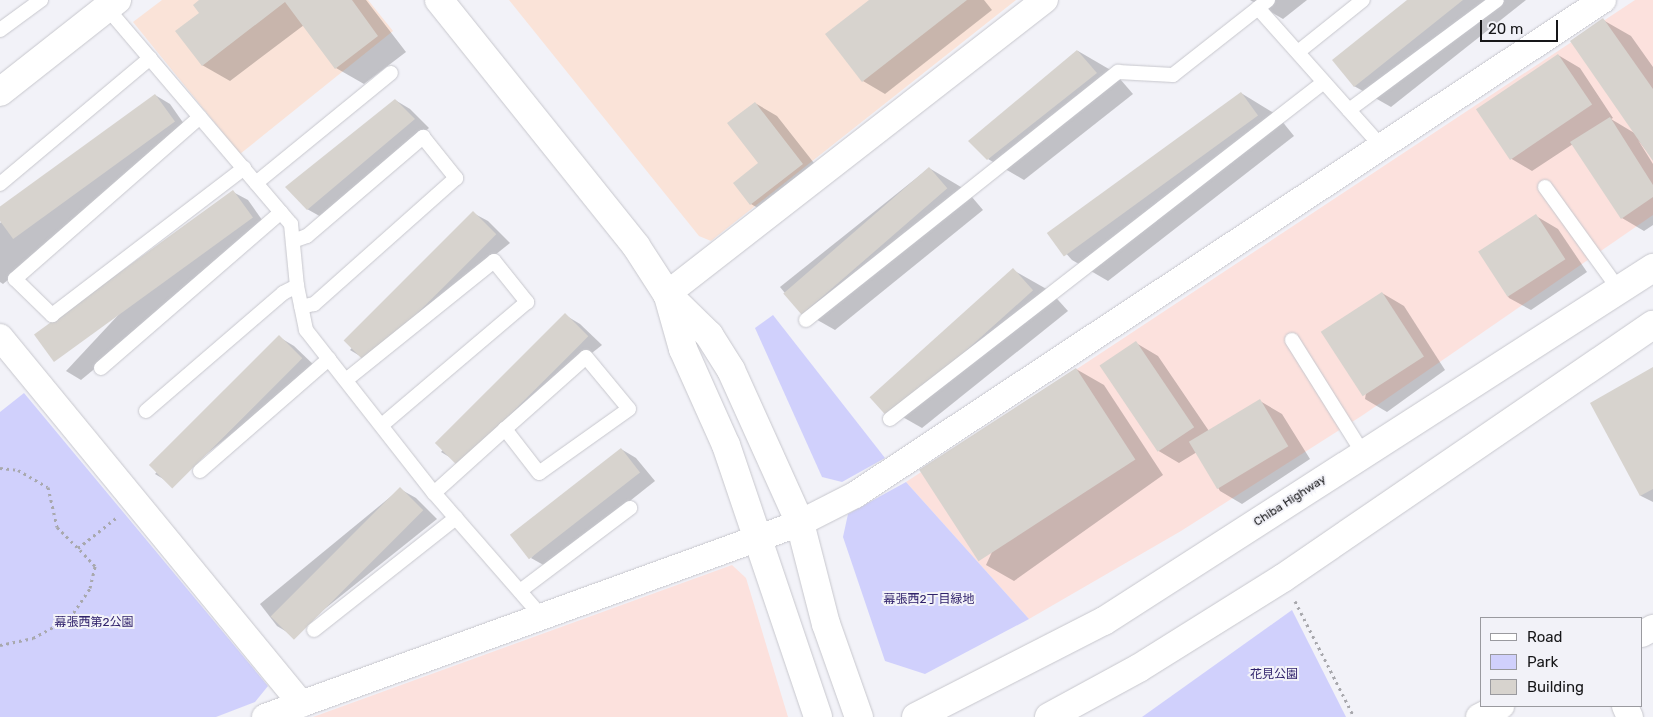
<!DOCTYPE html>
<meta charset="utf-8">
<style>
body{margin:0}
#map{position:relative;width:1653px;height:717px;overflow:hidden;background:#f2f2f8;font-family:Rubik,"Noto Sans JP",sans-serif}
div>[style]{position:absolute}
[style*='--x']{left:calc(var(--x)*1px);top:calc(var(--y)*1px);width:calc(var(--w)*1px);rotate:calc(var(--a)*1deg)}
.commercial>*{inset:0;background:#fce1dd}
.education>*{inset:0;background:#fae3d8}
.green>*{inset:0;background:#d0d0fc}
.shadow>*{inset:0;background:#0003}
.building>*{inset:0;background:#d7d3ce;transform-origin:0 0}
.path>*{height:3px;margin-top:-1.5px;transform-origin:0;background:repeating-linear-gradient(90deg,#a8a8ad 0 2.5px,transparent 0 6.5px)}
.roads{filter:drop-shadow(0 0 1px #c7c7cd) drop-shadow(0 0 1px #c7c7cd)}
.service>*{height:14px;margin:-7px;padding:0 7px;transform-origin:7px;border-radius:7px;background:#fff}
.minor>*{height:26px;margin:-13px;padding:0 13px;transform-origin:13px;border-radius:13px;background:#fff}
.tertiary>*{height:28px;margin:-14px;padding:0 14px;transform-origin:14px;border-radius:14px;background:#fff}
.trunk>*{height:28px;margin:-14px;padding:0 14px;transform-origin:14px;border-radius:14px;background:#fff}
span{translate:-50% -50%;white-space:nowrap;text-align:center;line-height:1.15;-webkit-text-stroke:4px #f2f2f8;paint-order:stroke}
.street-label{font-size:12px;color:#171719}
.park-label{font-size:12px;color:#30226b}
.legend{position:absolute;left:1480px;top:617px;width:162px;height:90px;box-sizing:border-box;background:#f2f2f8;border:1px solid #9a9a9f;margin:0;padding:6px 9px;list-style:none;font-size:15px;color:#171719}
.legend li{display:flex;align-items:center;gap:10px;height:25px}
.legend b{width:25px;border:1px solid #9a9a9f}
.scale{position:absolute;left:1480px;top:20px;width:78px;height:22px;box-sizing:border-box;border:2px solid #171719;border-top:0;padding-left:6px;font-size:15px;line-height:18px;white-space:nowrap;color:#171719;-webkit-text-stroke:4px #f2f2f8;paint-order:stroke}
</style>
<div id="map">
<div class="commercial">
<i style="clip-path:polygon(1635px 0,1653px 0,1653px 215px,1363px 415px,1181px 531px,1029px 619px,906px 482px)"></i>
<i style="clip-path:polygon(732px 565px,746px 578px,788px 717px,313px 717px)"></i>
</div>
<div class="education">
<i style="clip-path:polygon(162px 0,368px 0,393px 31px,240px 154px,133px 22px)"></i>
<i style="clip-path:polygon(509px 0,1016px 0,711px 241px,699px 236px)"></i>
</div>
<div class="green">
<i style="clip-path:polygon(773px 315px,885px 458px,842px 482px,822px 477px,755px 328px)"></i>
<i style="clip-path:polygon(24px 393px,268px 686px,255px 702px,216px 717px,0 717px,0 412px)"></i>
<i style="clip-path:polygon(906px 482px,1029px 619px,925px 674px,885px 661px,843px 537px,848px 514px)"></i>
<i style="clip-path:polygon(1292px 610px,1346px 717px,1142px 717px)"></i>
</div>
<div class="shadow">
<i style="clip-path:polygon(201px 0,366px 0,406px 52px,364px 84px,336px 68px,304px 25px,230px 81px,202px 65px)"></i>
<i style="clip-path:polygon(871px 0,984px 0,992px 10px,885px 94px,863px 81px)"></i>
<i style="clip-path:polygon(1250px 0,1307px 0,1283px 19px)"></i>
<i style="clip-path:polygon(1409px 0,1526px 0,1391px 107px,1354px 86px)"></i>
<i style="clip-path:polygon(1603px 20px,1631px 36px,1653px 67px,1653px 159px,1638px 140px,1653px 164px,1653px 225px,1644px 231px,1622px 218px,1573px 144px,1532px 171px,1510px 158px,1558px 55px,1580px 68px,1613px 118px,1611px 119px,1636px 134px)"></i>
<i style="clip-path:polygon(1078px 51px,1114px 72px,1133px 94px,1024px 180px,988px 159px)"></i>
<i style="clip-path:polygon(1241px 93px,1277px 115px,1294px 136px,1108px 281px,1072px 260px,1053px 239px)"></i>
<i style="clip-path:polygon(155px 95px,170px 104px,189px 131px,3px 284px,0 282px,0 223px)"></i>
<i style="clip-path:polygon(395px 100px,410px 109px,429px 128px,323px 218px,307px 209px)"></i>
<i style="clip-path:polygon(755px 103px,777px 116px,825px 177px,773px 217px,751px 204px,735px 183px,760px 163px)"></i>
<i style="clip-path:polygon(929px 168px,966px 190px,983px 210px,835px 330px,798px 309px,780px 287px)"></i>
<i style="clip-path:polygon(233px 192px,248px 200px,267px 227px,81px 380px,66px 371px)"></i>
<i style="clip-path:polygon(473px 213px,488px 221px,510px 243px,365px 359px,350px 350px)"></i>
<i style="clip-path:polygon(1536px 216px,1558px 229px,1587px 272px,1531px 310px,1509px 298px,1481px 253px)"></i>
<i style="clip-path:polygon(1013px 270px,1050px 291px,1068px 311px,922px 428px,885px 407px)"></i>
<i style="clip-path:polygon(1382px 293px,1404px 306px,1445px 370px,1387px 412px,1365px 399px)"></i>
<i style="clip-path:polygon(565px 315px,580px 324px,602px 345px,456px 461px,441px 452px)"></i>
<i style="clip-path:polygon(279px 337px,294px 346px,316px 367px,170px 483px,155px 474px)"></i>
<i style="clip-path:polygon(1136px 343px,1158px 356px,1211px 434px,1260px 401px,1282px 414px,1310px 459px,1242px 504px,1220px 491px,1197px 452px,1179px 463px,1157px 450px)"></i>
<i style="clip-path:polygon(1076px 369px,1104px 385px,1163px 475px,1014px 581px,986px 565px)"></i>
<i style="clip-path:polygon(1653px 369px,1653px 502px,1641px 496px,1592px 404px)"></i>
<i style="clip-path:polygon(621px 449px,636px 458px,655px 481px,547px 567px,531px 558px)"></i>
<i style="clip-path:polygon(400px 489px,416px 498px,437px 519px,292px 635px,277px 626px,260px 604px)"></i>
</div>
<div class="building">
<i style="clip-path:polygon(199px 0,352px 0,378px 36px,335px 69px,285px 2px,202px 66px,175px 31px,199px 13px,193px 5px)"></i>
<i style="clip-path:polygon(869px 0,967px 0,862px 82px,825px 34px)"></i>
<i style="clip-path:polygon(1407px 0,1463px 0,1354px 87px,1332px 60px)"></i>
<i style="clip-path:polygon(1603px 18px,1653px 89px,1653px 161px,1570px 41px)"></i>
<i style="clip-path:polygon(1077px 50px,1097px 73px,987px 160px,968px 141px)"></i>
<i style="left:1558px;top:54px;width:61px;height:99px;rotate:56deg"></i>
<i style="left:1241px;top:92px;width:29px;height:240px;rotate:54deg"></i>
<i style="left:155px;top:94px;width:34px;height:200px;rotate:54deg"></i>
<i style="clip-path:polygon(395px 99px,415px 119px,307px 210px,285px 187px)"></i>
<i style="clip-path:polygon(755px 102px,803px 164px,750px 205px,733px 183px,758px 163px,727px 123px)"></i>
<i style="clip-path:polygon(1610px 117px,1653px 185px,1653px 197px,1621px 219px,1570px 142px)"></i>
<i style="left:929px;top:167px;width:28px;height:193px;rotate:49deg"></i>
<i style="left:233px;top:190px;width:34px;height:246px;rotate:54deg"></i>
<i style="left:473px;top:211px;width:33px;height:183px;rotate:45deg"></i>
<i style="left:1536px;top:214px;width:54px;height:69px;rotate:57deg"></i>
<i style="left:1013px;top:268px;width:30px;height:193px;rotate:48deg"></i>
<i style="left:1382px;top:292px;width:77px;height:73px;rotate:57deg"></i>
<i style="left:565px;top:313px;width:33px;height:184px;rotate:45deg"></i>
<i style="left:279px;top:335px;width:33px;height:184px;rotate:45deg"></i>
<i style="left:1136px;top:341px;width:104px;height:44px;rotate:56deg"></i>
<i style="clip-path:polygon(1653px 367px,1653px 489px,1640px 496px,1590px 403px)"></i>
<i style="left:1076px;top:368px;width:109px;height:187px;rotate:57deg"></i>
<i style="left:1260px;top:399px;width:55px;height:83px;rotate:59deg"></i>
<i style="left:621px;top:448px;width:31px;height:141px;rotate:52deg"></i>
<i style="left:400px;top:487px;width:33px;height:183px;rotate:45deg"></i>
</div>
<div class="path">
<i style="--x:0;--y:468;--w:18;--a:6"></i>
<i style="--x:18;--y:470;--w:34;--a:30"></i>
<i style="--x:48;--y:487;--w:41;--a:77.3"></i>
<i style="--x:57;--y:527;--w:30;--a:45"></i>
<i style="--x:1295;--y:601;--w:130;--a:63"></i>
<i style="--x:0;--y:645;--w:34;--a:-12"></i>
<i style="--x:33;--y:638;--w:42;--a:-28.4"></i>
<i style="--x:70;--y:618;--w:36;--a:-56"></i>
<i style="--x:90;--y:588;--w:23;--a:-77"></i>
<i style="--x:95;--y:566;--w:25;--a:-133"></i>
<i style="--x:78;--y:548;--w:48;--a:-38.3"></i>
</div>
<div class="roads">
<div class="service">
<i style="--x:1268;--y:0;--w:13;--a:141"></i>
<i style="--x:1258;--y:8;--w:186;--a:48.3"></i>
<i style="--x:107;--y:8;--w:284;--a:49.6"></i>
<i style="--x:291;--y:224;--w:62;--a:84.5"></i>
<i style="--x:297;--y:286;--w:45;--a:78.4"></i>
<i style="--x:306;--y:330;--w:207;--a:51.9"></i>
<i style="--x:434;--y:493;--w:164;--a:48.9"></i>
<i style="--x:0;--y:30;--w:51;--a:-36.2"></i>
<i style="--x:1298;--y:52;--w:83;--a:-38.7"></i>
<i style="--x:1349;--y:110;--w:184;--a:-36.6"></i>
<i style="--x:200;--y:117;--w:246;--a:138.8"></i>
<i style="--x:15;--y:279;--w:52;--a:44.2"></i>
<i style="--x:52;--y:315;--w:242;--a:-37.4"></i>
<i style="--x:256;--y:183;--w:174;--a:-39.2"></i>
<i style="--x:0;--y:184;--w:196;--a:-40"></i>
<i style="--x:1545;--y:187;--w:128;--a:54.2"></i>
<i style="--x:293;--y:241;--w:15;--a:-20"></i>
<i style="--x:307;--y:236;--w:153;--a:-40.5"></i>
<i style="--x:423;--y:137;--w:53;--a:51.2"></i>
<i style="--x:456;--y:178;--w:190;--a:138.4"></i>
<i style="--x:314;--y:304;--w:13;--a:167"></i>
<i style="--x:806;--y:320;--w:399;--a:-38.5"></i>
<i style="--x:1118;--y:72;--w:55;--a:3.1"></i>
<i style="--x:1173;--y:75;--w:108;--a:-38.2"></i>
<i style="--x:1292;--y:340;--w:136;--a:57.9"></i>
<i style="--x:101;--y:368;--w:238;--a:-40.9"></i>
<i style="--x:346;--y:380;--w:190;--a:-38.8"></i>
<i style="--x:494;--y:261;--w:53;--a:51.2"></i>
<i style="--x:527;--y:302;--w:190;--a:139.7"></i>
<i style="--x:146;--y:411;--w:181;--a:-40.7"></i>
<i style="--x:283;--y:293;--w:16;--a:-27"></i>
<i style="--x:890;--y:419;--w:549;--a:-37.83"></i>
<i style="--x:200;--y:471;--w:171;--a:-41"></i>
<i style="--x:434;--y:493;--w:96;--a:-42"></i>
<i style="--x:505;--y:429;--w:108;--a:-41.6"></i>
<i style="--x:586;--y:357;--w:67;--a:50.4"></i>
<i style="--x:629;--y:409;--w:110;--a:144.6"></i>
<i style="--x:539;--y:473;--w:56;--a:-127.7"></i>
<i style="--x:520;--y:591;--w:138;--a:-37"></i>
<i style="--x:314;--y:630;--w:181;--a:-38.3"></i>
</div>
<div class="minor">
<i style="--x:667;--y:294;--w:479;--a:-37.9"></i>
<i style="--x:0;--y:337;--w:475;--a:50.6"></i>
<i style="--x:1642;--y:634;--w:13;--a:-29"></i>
<i style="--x:1625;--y:706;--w:12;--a:66"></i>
<i style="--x:265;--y:717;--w:569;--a:-19.93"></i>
<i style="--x:800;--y:523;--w:62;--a:-27"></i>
<i style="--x:855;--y:495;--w:897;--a:-33.5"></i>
<i style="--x:1479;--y:717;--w:25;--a:-27"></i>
</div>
<div class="tertiary">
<i style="--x:439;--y:0;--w:315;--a:51.3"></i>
<i style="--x:636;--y:246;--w:57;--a:57.1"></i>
<i style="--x:667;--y:294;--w:59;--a:44.3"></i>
<i style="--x:709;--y:335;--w:41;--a:57.8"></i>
<i style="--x:731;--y:370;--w:168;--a:65.7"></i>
<i style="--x:800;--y:523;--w:104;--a:75.6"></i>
<i style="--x:826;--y:624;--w:99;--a:70.5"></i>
<i style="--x:0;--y:92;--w:149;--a:-38.2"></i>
<i style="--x:668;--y:296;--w:55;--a:74.2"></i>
<i style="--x:683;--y:349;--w:105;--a:65.9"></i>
<i style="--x:726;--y:445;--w:287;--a:71.3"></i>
</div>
<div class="trunk">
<i style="--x:916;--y:717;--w:211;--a:-27.1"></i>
<i style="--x:1104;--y:621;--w:653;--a:-32.74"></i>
<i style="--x:1049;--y:717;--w:102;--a:-28.6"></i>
<i style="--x:1139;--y:668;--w:170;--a:-32"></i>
<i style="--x:1283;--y:578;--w:448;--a:-34.4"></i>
</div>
</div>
<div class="street-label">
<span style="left:1290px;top:501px;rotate:-33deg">Chiba Highway</span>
</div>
<div class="park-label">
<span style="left:929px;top:600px">幕張西2丁目緑地</span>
<span style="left:94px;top:623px">幕張西第2公園</span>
<span style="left:1274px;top:675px">花見公園</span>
</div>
<ul class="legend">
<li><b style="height:6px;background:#fff"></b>Road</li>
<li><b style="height:14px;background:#d0d0fc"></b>Park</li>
<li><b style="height:14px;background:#d7d3ce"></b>Building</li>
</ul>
<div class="scale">20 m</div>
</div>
